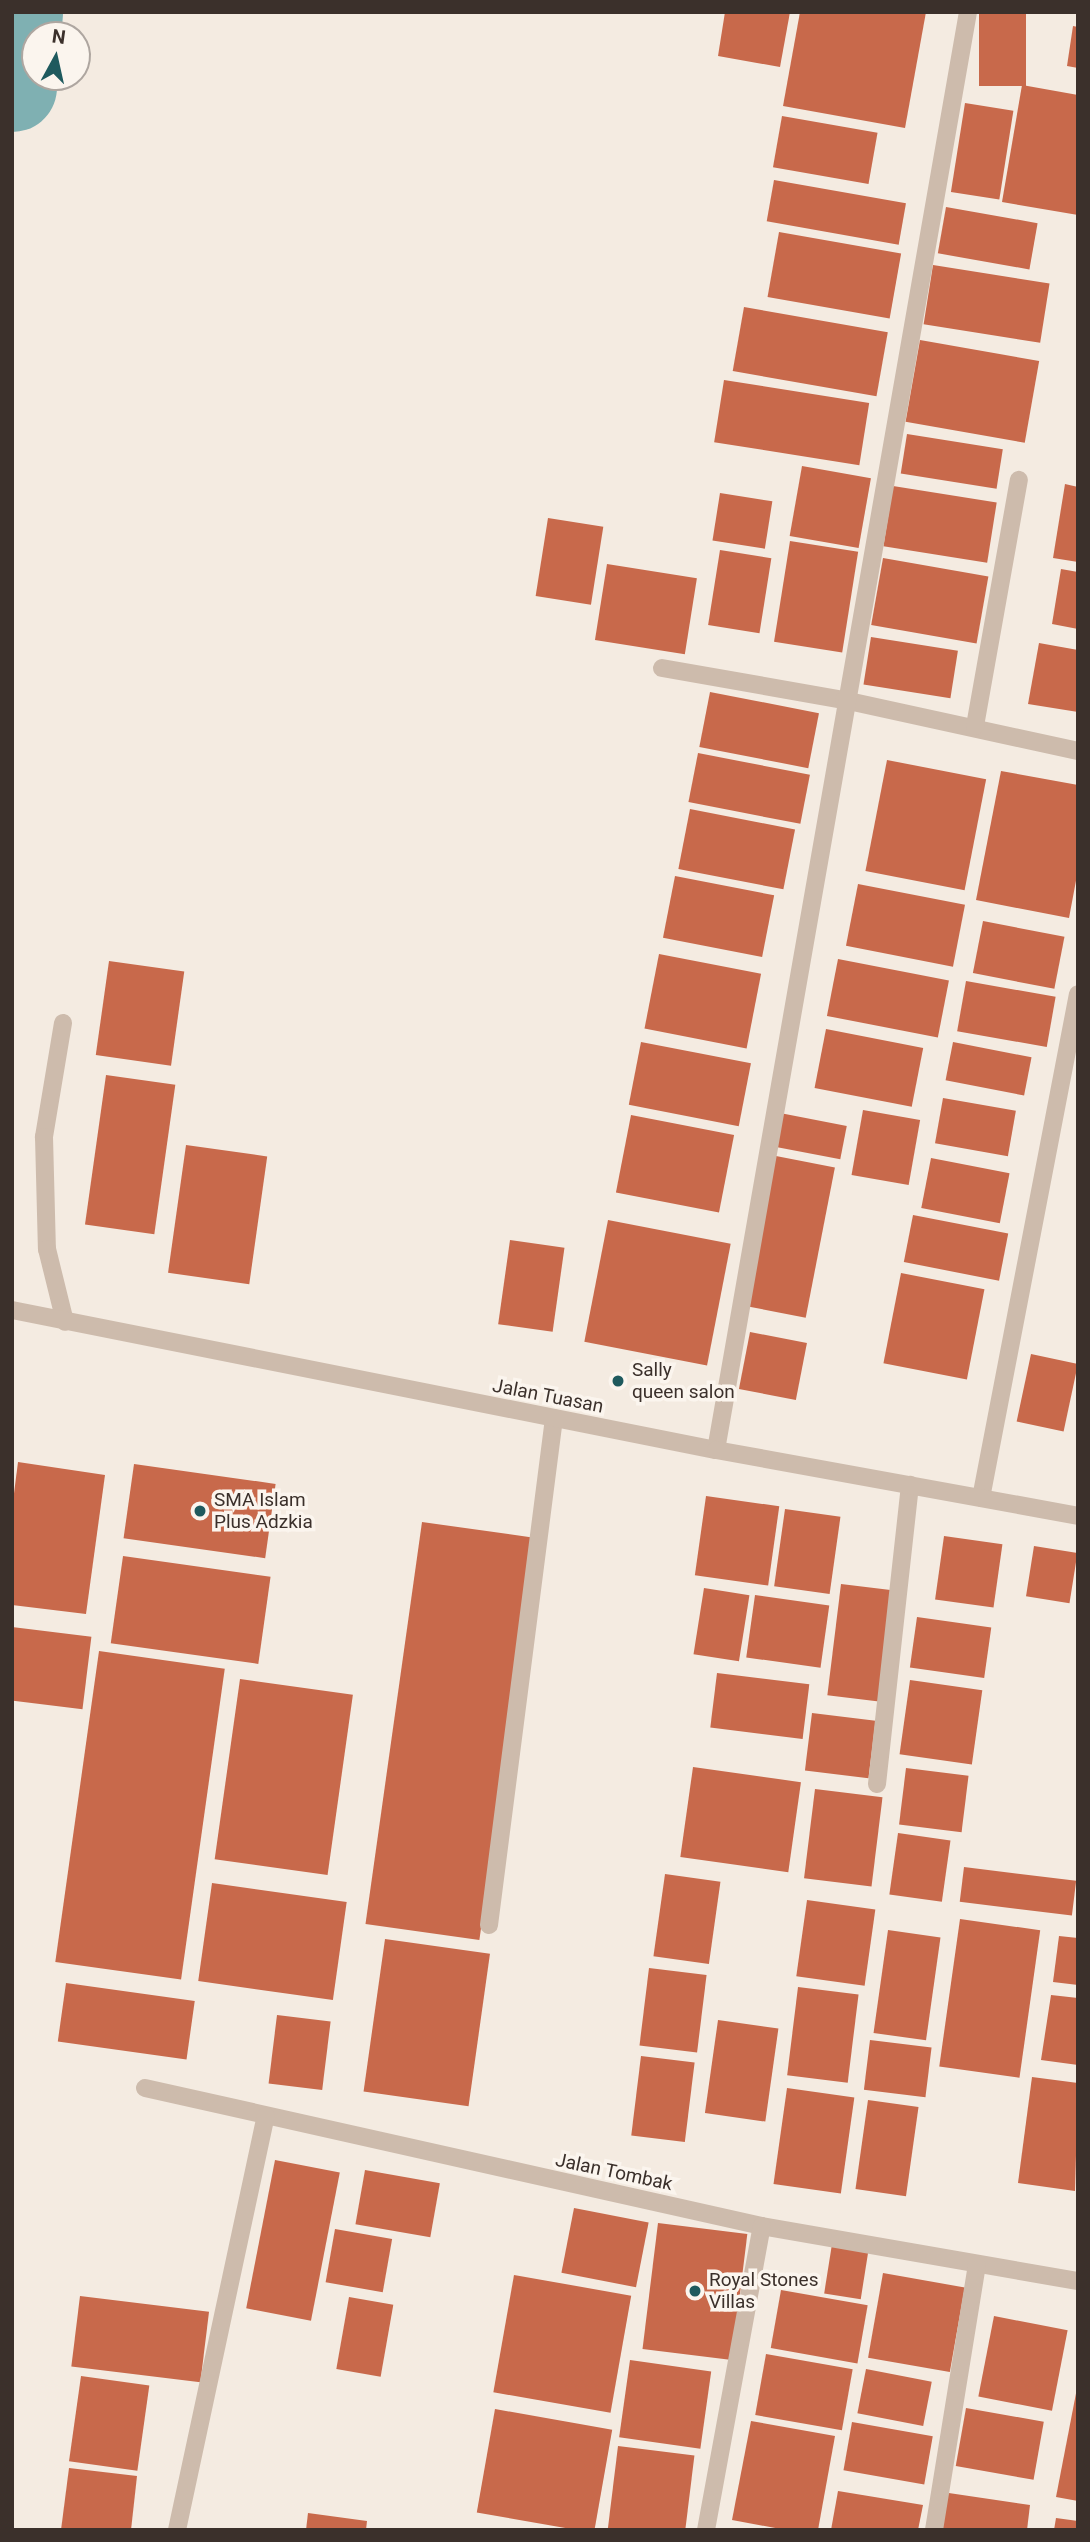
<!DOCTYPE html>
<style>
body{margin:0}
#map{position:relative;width:1090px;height:2542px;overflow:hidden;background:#f4ebe1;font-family:Roboto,sans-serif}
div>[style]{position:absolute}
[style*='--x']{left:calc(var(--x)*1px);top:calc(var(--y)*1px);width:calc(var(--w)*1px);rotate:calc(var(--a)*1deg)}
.river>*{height:89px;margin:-44.5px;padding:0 44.5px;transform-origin:44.5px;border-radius:44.5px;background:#7fb0b2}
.building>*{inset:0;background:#c8694b;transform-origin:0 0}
.minor>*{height:18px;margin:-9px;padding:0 9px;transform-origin:9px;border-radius:9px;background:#cdbbac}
.tertiary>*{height:18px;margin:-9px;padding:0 9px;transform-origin:9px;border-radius:9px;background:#cdbbac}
.dots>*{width:19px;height:19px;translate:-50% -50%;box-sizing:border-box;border:4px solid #fbf5ee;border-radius:50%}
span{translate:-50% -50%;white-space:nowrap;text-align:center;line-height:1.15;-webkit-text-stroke:7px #fbf5ee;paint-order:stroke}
.poi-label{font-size:19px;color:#3b302b}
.left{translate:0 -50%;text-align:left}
.street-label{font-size:19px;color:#3b302b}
.frame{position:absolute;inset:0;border:14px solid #3b302b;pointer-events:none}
.north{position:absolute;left:21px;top:21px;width:70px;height:70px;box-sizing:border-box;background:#fbf5ee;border:2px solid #aea6a0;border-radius:50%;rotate:8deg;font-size:19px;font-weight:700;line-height:28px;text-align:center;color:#3b302b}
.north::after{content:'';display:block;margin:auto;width:24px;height:32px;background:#1f5a5e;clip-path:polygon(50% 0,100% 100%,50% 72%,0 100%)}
</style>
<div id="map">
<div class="river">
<i style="--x:12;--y:87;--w:75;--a:-85.4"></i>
</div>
<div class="building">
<i style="clip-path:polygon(725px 12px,790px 12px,780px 67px,718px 56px)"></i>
<i style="clip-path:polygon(800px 12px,926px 12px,905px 128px,783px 106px)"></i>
<i style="left:979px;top:12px;width:47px;height:74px"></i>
<i style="clip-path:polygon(1073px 26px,1078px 27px,1078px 68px,1067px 66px)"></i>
<i style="clip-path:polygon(1022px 85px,1078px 95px,1078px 215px,1002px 202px)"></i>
<i style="left:965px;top:103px;width:49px;height:90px;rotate:9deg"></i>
<i style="left:782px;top:116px;width:97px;height:52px;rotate:10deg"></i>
<i style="left:774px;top:180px;width:134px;height:42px;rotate:10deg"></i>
<i style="left:946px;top:207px;width:93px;height:47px;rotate:10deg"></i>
<i style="left:779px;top:232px;width:124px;height:66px;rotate:10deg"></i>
<i style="left:933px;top:265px;width:118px;height:60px;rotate:9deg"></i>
<i style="left:744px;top:307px;width:146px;height:65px;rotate:10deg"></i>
<i style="left:920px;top:340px;width:121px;height:83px;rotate:10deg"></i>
<i style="left:724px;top:380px;width:147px;height:63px;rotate:9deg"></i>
<i style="left:907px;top:434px;width:97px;height:40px;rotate:9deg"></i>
<i style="left:802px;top:466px;width:70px;height:71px;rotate:10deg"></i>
<i style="clip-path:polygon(1065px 484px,1078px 487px,1078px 562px,1053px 558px)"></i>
<i style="left:893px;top:486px;width:105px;height:61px;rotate:9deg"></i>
<i style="left:720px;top:493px;width:53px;height:48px;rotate:9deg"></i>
<i style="left:548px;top:518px;width:56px;height:79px;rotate:9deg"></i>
<i style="left:790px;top:541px;width:69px;height:102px;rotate:9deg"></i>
<i style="left:720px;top:550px;width:52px;height:76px;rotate:9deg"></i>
<i style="left:883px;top:558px;width:107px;height:68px;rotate:10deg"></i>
<i style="left:607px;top:564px;width:91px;height:77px;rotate:9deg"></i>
<i style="clip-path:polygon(1061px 569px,1078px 572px,1078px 629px,1052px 624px)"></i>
<i style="left:871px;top:637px;width:88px;height:48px;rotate:9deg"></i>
<i style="clip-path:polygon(1039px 643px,1078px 650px,1078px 712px,1028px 704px)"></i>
<i style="left:710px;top:692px;width:111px;height:56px;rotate:11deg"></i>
<i style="left:698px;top:753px;width:114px;height:50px;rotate:11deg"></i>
<i style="left:887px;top:760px;width:101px;height:113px;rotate:11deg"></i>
<i style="clip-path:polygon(1001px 771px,1078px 785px,1078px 870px,1069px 918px,976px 900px)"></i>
<i style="left:690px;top:809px;width:107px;height:61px;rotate:11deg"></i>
<i style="left:675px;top:876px;width:101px;height:63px;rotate:11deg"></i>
<i style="left:858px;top:884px;width:109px;height:63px;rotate:11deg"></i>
<i style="left:983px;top:921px;width:83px;height:53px;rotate:11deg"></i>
<i style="left:659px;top:954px;width:104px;height:76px;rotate:11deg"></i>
<i style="left:838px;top:959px;width:113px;height:58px;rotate:11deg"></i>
<i style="left:109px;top:961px;width:76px;height:95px;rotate:8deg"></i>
<i style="left:966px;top:981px;width:91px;height:51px;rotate:10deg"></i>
<i style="left:826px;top:1029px;width:99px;height:60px;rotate:11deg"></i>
<i style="left:641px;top:1042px;width:112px;height:64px;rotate:11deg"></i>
<i style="left:953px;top:1042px;width:80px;height:39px;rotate:11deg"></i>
<i style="left:106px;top:1075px;width:70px;height:151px;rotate:8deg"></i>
<i style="left:943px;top:1098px;width:74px;height:46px;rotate:10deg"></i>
<i style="left:863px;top:1110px;width:58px;height:66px;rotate:10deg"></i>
<i style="left:780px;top:1113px;width:68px;height:34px;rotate:11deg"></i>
<i style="left:631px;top:1115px;width:105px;height:79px;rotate:11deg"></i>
<i style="left:186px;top:1145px;width:82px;height:129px;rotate:8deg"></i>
<i style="left:776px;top:1156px;width:60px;height:153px;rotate:11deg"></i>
<i style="left:931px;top:1158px;width:80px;height:51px;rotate:11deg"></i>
<i style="left:913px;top:1215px;width:97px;height:48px;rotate:11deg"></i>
<i style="left:608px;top:1220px;width:125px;height:124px;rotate:11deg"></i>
<i style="left:510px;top:1240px;width:55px;height:85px;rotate:8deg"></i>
<i style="left:901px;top:1273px;width:85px;height:92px;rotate:11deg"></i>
<i style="left:750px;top:1332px;width:58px;height:58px;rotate:11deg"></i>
<i style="left:1031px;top:1354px;width:48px;height:69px;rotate:12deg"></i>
<i style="clip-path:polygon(18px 1462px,105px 1475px,86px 1614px,12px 1605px,12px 1509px)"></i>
<i style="left:134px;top:1464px;width:143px;height:75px;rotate:8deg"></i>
<i style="left:706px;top:1496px;width:74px;height:80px;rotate:8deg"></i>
<i style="left:785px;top:1509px;width:56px;height:78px;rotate:8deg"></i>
<i style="left:422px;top:1522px;width:115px;height:406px;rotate:8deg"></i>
<i style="left:944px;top:1536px;width:59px;height:64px;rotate:8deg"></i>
<i style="left:1034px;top:1546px;width:44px;height:51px;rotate:9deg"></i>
<i style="left:123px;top:1556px;width:149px;height:88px;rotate:8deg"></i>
<i style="left:841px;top:1584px;width:54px;height:112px;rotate:7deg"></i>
<i style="left:704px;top:1588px;width:46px;height:67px;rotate:9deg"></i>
<i style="left:755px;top:1595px;width:75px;height:63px;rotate:8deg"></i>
<i style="left:917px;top:1617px;width:75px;height:51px;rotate:8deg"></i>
<i style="left:12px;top:1627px;width:80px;height:73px;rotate:7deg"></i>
<i style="left:99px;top:1651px;width:127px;height:314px;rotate:8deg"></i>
<i style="left:717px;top:1673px;width:93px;height:55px;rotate:7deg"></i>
<i style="left:240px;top:1679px;width:114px;height:182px;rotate:8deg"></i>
<i style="left:910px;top:1680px;width:73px;height:75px;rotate:8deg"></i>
<i style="left:812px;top:1713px;width:64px;height:58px;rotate:7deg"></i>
<i style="left:693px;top:1767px;width:109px;height:91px;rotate:8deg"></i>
<i style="left:906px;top:1768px;width:63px;height:57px;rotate:7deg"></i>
<i style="left:815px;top:1789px;width:68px;height:90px;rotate:7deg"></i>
<i style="left:898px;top:1833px;width:53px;height:62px;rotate:8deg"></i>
<i style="left:964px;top:1867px;width:113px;height:35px;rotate:7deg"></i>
<i style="left:665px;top:1874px;width:56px;height:83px;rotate:8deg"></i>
<i style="left:212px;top:1883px;width:136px;height:99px;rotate:8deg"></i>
<i style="left:807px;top:1900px;width:69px;height:77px;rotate:8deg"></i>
<i style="left:960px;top:1919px;width:81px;height:149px;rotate:8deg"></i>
<i style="left:888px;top:1930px;width:53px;height:104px;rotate:8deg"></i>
<i style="clip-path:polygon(1059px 1936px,1078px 1938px,1078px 1985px,1053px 1982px)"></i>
<i style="left:385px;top:1939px;width:106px;height:154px;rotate:8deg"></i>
<i style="left:649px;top:1968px;width:58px;height:78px;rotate:7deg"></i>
<i style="left:66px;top:1983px;width:130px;height:59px;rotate:8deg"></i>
<i style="left:798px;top:1987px;width:61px;height:89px;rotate:7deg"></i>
<i style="clip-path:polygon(1051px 1995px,1078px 1998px,1078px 2065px,1041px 2060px)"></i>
<i style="left:277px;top:2015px;width:54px;height:69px;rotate:7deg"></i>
<i style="left:718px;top:2020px;width:61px;height:94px;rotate:8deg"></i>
<i style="left:870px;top:2040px;width:62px;height:50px;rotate:7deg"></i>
<i style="left:641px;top:2056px;width:54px;height:80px;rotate:7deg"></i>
<i style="clip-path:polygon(1032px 2077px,1078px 2083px,1075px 2191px,1018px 2183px)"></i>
<i style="left:787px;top:2088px;width:68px;height:97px;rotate:8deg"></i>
<i style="left:868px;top:2100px;width:51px;height:90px;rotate:8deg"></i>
<i style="left:275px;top:2160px;width:66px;height:151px;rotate:11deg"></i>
<i style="left:365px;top:2170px;width:76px;height:55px;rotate:10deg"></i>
<i style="left:574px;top:2208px;width:76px;height:66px;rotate:11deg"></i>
<i style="left:658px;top:2223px;width:90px;height:127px;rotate:7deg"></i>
<i style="left:335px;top:2229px;width:58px;height:54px;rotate:10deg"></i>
<i style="left:832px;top:2244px;width:37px;height:50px;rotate:9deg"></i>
<i style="left:883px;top:2273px;width:83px;height:86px;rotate:10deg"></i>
<i style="left:514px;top:2275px;width:119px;height:119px;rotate:10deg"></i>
<i style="left:781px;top:2290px;width:88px;height:59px;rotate:10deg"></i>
<i style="left:80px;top:2296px;width:130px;height:71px;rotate:7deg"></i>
<i style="left:349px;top:2297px;width:45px;height:73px;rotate:10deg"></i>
<i style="left:994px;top:2316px;width:75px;height:82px;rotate:11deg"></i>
<i style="left:766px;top:2354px;width:88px;height:62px;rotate:10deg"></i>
<i style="left:630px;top:2360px;width:82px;height:78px;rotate:8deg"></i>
<i style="left:866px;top:2369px;width:67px;height:45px;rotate:11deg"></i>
<i style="left:81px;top:2376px;width:69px;height:86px;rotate:8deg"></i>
<i style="clip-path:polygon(1078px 2383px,1078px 2501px,1056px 2497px)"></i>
<i style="left:966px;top:2408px;width:79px;height:59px;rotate:10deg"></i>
<i style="left:495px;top:2409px;width:119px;height:105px;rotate:10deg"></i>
<i style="clip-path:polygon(751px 2421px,835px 2436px,818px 2530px,786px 2530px,732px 2520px)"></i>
<i style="left:852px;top:2422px;width:82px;height:49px;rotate:10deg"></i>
<i style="left:618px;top:2446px;width:77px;height:83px;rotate:7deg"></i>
<i style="clip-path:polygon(69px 2468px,137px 2476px,131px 2530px,61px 2530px)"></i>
<i style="clip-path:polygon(838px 2491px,923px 2505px,918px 2530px,831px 2530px)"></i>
<i style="clip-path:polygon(942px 2492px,1030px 2505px,1027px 2530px,936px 2530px)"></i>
<i style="clip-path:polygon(308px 2513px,367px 2521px,366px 2530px,306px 2530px)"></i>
<i style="clip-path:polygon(1056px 2518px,1078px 2521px,1078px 2530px,1054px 2530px)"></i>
</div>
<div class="minor">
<i style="--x:662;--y:668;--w:185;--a:10"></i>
<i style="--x:844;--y:700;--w:239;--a:12.3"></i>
<i style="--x:975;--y:726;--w:250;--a:-79.9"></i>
<i style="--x:63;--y:1023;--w:116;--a:99.5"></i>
<i style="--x:44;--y:1137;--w:112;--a:88.5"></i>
<i style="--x:47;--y:1249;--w:75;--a:76.1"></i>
<i style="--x:716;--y:1450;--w:1460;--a:-80.06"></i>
<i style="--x:981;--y:1498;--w:513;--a:-79.11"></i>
<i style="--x:877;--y:1784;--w:301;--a:-83.7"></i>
<i style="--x:489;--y:1925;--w:511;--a:-82.69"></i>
<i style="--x:145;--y:2088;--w:632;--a:12.61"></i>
<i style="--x:762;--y:2226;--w:321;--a:9.9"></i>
<i style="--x:177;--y:2530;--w:423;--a:-77.9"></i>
<i style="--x:706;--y:2530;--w:309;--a:-79.6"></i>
<i style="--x:934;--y:2530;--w:269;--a:-80.8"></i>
</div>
<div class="tertiary">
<i style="--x:12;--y:1310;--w:718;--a:11.25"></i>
<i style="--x:716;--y:1450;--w:368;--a:10.3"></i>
</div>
<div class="dots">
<i style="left:618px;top:1381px;background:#1f5a5e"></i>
<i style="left:200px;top:1511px;background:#1f5a5e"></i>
<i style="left:695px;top:2291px;background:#1f5a5e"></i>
</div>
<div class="poi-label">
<span class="left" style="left:632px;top:1381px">Sally<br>queen salon</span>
<span class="left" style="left:214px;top:1511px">SMA Islam<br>Plus Adzkia</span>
<span class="left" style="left:709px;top:2291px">Royal Stones<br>Villas</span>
</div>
<div class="street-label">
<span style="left:548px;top:1396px;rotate:11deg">Jalan Tuasan</span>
<span style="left:614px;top:2172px;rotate:12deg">Jalan Tombak</span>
</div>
<div class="frame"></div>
<div class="north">N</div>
</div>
